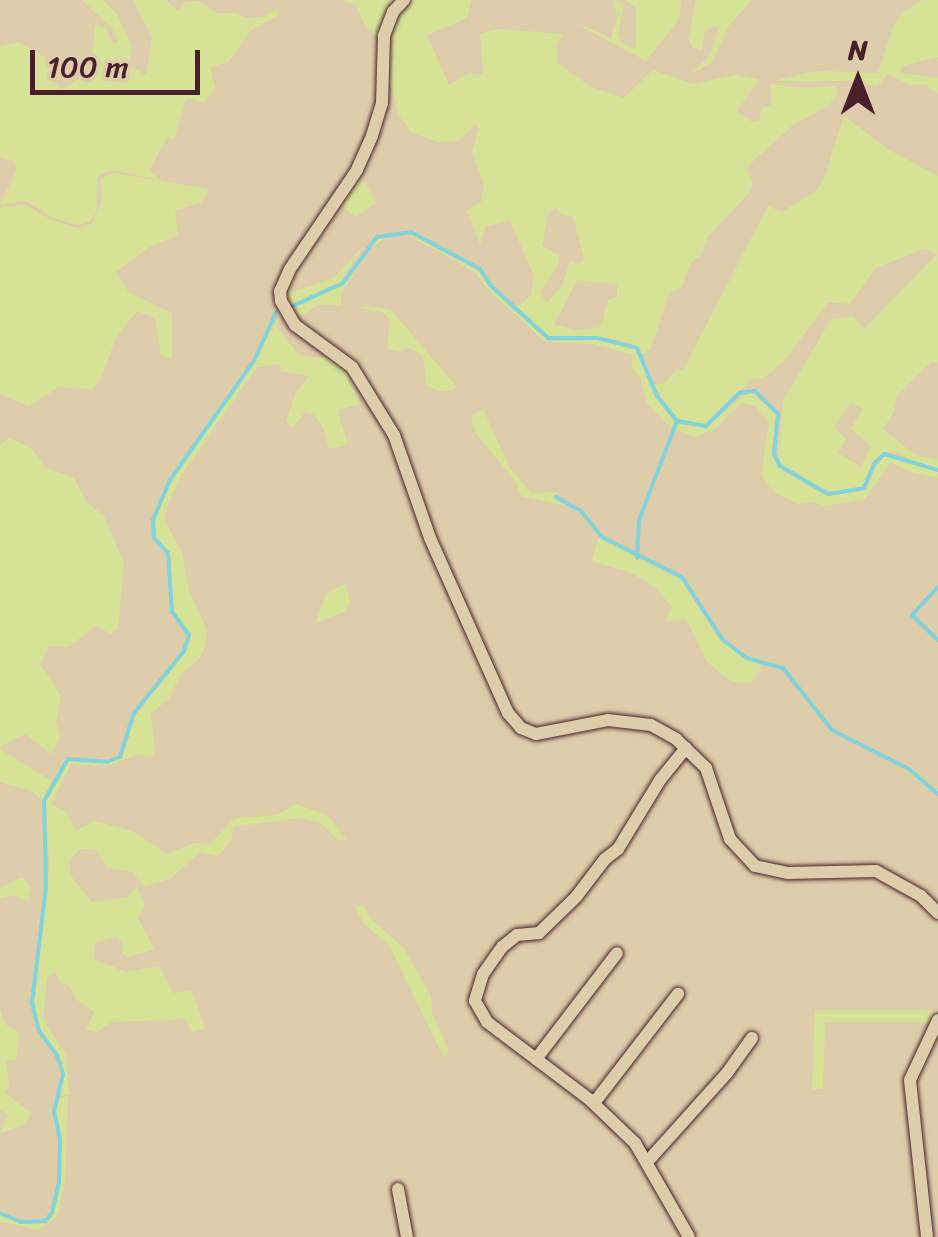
<!DOCTYPE html>
<style>
body{margin:0}
#map{position:relative;width:938px;height:1237px;overflow:hidden;background:#decdaa;font-family:Sriracha,sans-serif}
div>[style]{position:absolute}
[style*='--x']{left:calc(var(--x)*1px);top:calc(var(--y)*1px);width:calc(var(--w)*1px);rotate:calc(var(--a)*1deg)}
.green>*{inset:0;background:#d6e397}
.stream>*{height:4px;margin:-2px;padding:0 2px;transform-origin:2px;border-radius:2px;background:#82d3dc}
.roads{filter:drop-shadow(0 0 2px #4a1f2b) drop-shadow(0 0 2px #4a1f2b)}
.minor>*{height:12px;margin:-6px;padding:0 6px;transform-origin:6px;border-radius:6px;background:#decdaa}
span{translate:-50% -50%;white-space:nowrap;text-align:center;line-height:1.15;-webkit-text-stroke:10px #decdaa;paint-order:stroke}
.north{position:absolute;left:808px;top:30px;width:100px;height:100px;-webkit-text-stroke:8px #decdaa;paint-order:stroke;rotate:0deg;font-size:28px;font-weight:700;line-height:40px;text-align:center;color:#4a1f2b}
.north::after{content:'';display:block;margin:auto;width:35px;height:45px;background:#4a1f2b;clip-path:polygon(50% 0,100% 100%,50% 72%,0 100%)}
.scale{position:absolute;left:30px;top:50px;width:170px;height:45px;box-sizing:border-box;border:5px solid #4a1f2b;border-top:0;padding-left:12px;font-size:30px;line-height:35px;white-space:nowrap;color:#4a1f2b;-webkit-text-stroke:8px #decdaa;paint-order:stroke}
</style>
<div id="map">
<div class="green">
<i style="clip-path:polygon(82px 0,103px 0,116px 13px,131px 44px,130px 66px,146px 75px,152px 37px,133px 0,166px 0,178px 11px,185px 2px,199px 1px,218px 13px,236px 13px,245px 18px,264px 17px,276px 10px,278px 15px,250px 31px,229px 62px,210px 67px,215px 88px,205px 103px,187px 98px,174px 139px,168px 136px,149px 171px,162px 181px,114px 170px,103px 173px,98px 176px,96px 213px,90px 222px,78px 225px,53px 218px,26px 201px,0 204px,17px 169px,14px 161px,0 158px,0 46px,18px 42px,46px 58px,58px 89px,68px 87px,91px 68px,95px 25px,106px 28px,114px 44px,118px 40px,112px 28px)"></i>
<i style="clip-path:polygon(341px 0,403px 0,383px 43px,364px 24px,356px 5px)"></i>
<i style="clip-path:polygon(evenodd,410px 0,471px 0,467px 18px,427px 35px,449px 85px,469px 73px,483px 75px,480px 34px,498px 29px,563px 34px,556px 44px,558px 63px,591px 87px,624px 98px,653px 70px,693px 84px,736px 75px,759px 80px,737px 111px,752px 122px,759px 121px,762px 108px,771px 105px,770px 84px,802px 88px,836px 86px,838px 94px,827px 107px,794px 124px,751px 163px,747px 169px,753px 184px,748px 194px,708px 237px,701px 256px,691px 262px,682px 287px,669px 293px,651px 349px,641px 356px,638px 346px,617px 339px,549px 336px,517px 308px,531px 295px,534px 276px,510px 221px,486px 226px,480px 244px,467px 211px,481px 202px,484px 185px,472px 152px,479px 128px,475px 125px,458px 141px,438px 142px,412px 133px,398px 114px,393px 90px,383px 76px,390px 24px,410px 0,556px 207px,562px 215px,573px 216px,584px 259px,579px 264px,570px 261px,562px 286px,547px 303px,540px 293px,559px 263px,559px 255px,542px 246px,548px 214px,556px 207px,410px 0,577px 280px,617px 285px,617px 297px,608px 300px,601px 327px,576px 330px,554px 325px,577px 280px)"></i>
<i style="clip-path:polygon(613px 0,624px 3px,618px 36px,623px 44px,636px 49px,636px 8px,626px 0,681px 0,679px 19px,646px 61px,572px 21px,611px 38px,617px 17px)"></i>
<i style="clip-path:polygon(696px 0,752px 0,729px 25px,712px 62px,691px 74px,709px 56px,720px 25px,705px 30px,702px 50px,693px 48px,688px 39px)"></i>
<i style="clip-path:polygon(922px 0,938px 0,938px 57px,902px 66px,900px 73px,938px 78px,938px 94px,925px 84px,910px 85px,888px 74px,877px 86px,850px 81px,774px 81px,816px 71px,878px 73px,894px 25px,902px 13px)"></i>
<i style="clip-path:polygon(evenodd,844px 116px,889px 150px,938px 176px,938px 362px,931px 362px,897px 395px,894px 412px,883px 429px,915px 455px,938px 460px,938px 468px,916px 464px,899px 453px,884px 452px,872px 463px,863px 486px,828px 492px,788px 471px,778px 460px,783px 401px,831px 319px,853px 316px,864px 329px,937px 254px,923px 249px,891px 262px,875px 269px,850px 304px,828px 302px,783px 362px,764px 378px,751px 380px,705px 424px,679px 419px,664px 404px,655px 385px,665px 383px,677px 369px,683px 370px,768px 206px,782px 212px,815px 192px,823px 181px,844px 116px,850px 403px,863px 409px,851px 429px,871px 446px,861px 467px,838px 453px,846px 439px,834px 427px,850px 403px)"></i>
<i style="clip-path:polygon(359px 172px,376px 203px,355px 217px,337px 201px)"></i>
<i style="clip-path:polygon(114px 173px,209px 189px,201px 202px,175px 211px,178px 236px,151px 246px,116px 272px,129px 293px,172px 313px,172px 359px,161px 355px,155px 318px,137px 311px,116px 337px,101px 379px,93px 389px,59px 387px,29px 406px,0 394px,0 207px,25px 205px,52px 220px,77px 228px,92px 224px,102px 200px,101px 178px)"></i>
<i style="clip-path:polygon(410px 234px,478px 271px,489px 286px,548px 341px,597px 340px,636px 350px,655px 397px,675px 422px,672px 428px,647px 404px,641px 379px,631px 365px,634px 355px,594px 344px,546px 342px,489px 291px,476px 273px,409px 235px,384px 238px,369px 250px,341px 294px,341px 305px,317px 305px,303px 316px,291px 316px,286px 309px,286px 280px,292px 292px,334px 278px,364px 246px,341px 281px,288px 306px,290px 310px,344px 284px,362px 254px,378px 239px)"></i>
<i style="clip-path:polygon(364px 306px,390px 309px,456px 386px,452px 391px,437px 391px,426px 384px,423px 356px,409px 348px,397px 352px,387px 348px,390px 320px,383px 312px,358px 308px)"></i>
<i style="clip-path:polygon(282px 310px,277px 327px,298px 354px,314px 358px,336px 356px,351px 368px,349px 380px,361px 404px,337px 410px,348px 444px,329px 449px,323px 427px,313px 414px,305px 412px,293px 427px,286px 422px,296px 392px,309px 376px,281px 371px,280px 364px,257px 367px,181px 476px,166px 509px,165px 522px,182px 552px,189px 591px,207px 630px,205px 647px,199px 659px,181px 674px,169px 699px,151px 713px,155px 750px,152px 757px,137px 755px,106px 766px,71px 764px,51px 804px,66px 812px,76px 831px,94px 821px,118px 827px,135px 832px,166px 854px,194px 843px,210px 844px,235px 818px,277px 815px,297px 804px,328px 816px,347px 841px,338px 840px,320px 822px,300px 818px,233px 827px,231px 841px,218px 856px,200px 852px,170px 879px,145px 886px,133px 872px,108px 868px,96px 850px,80px 849px,69px 861px,71px 876px,91px 902px,128px 897px,137px 887px,145px 905px,138px 918px,154px 949px,128px 957px,122px 954px,123px 944px,117px 937px,96px 942px,94px 959px,126px 972px,159px 966px,173px 993px,192px 991px,205px 1029px,192px 1032px,186px 1019px,112px 1022px,96px 1032px,86px 1030px,94px 1012px,76px 999px,69px 985px,60px 983px,55px 972px,47px 978px,43px 1019px,66px 1056px,69px 1094px,62px 1096px,62px 1062px,42px 1035px,34px 1003px,49px 865px,46px 802px,69px 761px,107px 763px,122px 758px,135px 714px,186px 652px,191px 635px,174px 612px,170px 553px,156px 537px,155px 521px,171px 481px,256px 361px)"></i>
<i style="clip-path:polygon(749px 391px,776px 414px,772px 455px,778px 468px,828px 496px,866px 490px,876px 465px,885px 456px,938px 472px,938px 478px,909px 472px,891px 462px,865px 499px,825px 506px,813px 502px,798px 504px,776px 493px,761px 476px,769px 421px,754px 406px,741px 403px,715px 429px,695px 437px,675px 429px,678px 424px,706px 428px)"></i>
<i style="clip-path:polygon(483px 409px,509px 467px,531px 493px,552px 492px,557px 494px,555px 500px,569px 506px,521px 496px,516px 482px,475px 432px,471px 416px)"></i>
<i style="clip-path:polygon(10px 438px,32px 449px,46px 468px,74px 478px,86px 502px,104px 516px,124px 563px,118px 629px,111px 634px,96px 626px,68px 647px,50px 646px,40px 664px,61px 696px,56px 722px,60px 739px,51px 754px,25px 734px,0 747px,0 445px)"></i>
<i style="clip-path:polygon(598px 538px,680px 579px,721px 642px,762px 666px,751px 684px,731px 681px,707px 662px,686px 619px,666px 621px,672px 607px,655px 587px,631px 573px,592px 561px)"></i>
<i style="clip-path:polygon(346px 583px,350px 603px,344px 612px,316px 623px,326px 594px)"></i>
<i style="clip-path:polygon(0 749px,53px 782px,43px 801px,32px 791px,0 782px)"></i>
<i style="clip-path:polygon(22px 877px,31px 887px,28px 901px,12px 895px,0 899px,0 888px)"></i>
<i style="clip-path:polygon(363px 905px,372px 920px,403px 947px,431px 996px,432px 1013px,449px 1051px,444px 1058px,389px 945px,364px 924px,355px 906px)"></i>
<i style="clip-path:polygon(0 1009px,5px 1024px,18px 1032px,19px 1039px,16px 1060px,6px 1059px,9px 1085px,5px 1093px,32px 1114px,22px 1126px,0 1133px,8px 1114px,0 1110px)"></i>
<i style="clip-path:polygon(815px 1010px,938px 1010px,932px 1022px,825px 1022px,823px 1089px,812px 1089px)"></i>
<i style="clip-path:polygon(68px 1096px,65px 1184px,57px 1217px,37px 1230px,0 1221px,0 1214px,21px 1223px,50px 1219px,60px 1183px,62px 1139px,56px 1111px,60px 1098px)"></i>
</div>
<div class="stream">
<i style="--x:288;--y:308;--w:60;--a:-24.4"></i>
<i style="--x:343;--y:283;--w:57;--a:-53.5"></i>
<i style="--x:377;--y:237;--w:34;--a:-8"></i>
<i style="--x:411;--y:232;--w:78;--a:28.2"></i>
<i style="--x:480;--y:269;--w:19;--a:58"></i>
<i style="--x:490;--y:285;--w:79;--a:42.4"></i>
<i style="--x:548;--y:338;--w:49;--a:0"></i>
<i style="--x:597;--y:338;--w:41;--a:14"></i>
<i style="--x:637;--y:348;--w:52;--a:67.4"></i>
<i style="--x:657;--y:396;--w:32;--a:51"></i>
<i style="--x:677;--y:421;--w:29;--a:10"></i>
<i style="--x:706;--y:426;--w:47;--a:-45"></i>
<i style="--x:739;--y:393;--w:16;--a:-7"></i>
<i style="--x:755;--y:391;--w:33;--a:45"></i>
<i style="--x:778;--y:414;--w:40;--a:95.7"></i>
<i style="--x:774;--y:454;--w:13;--a:63"></i>
<i style="--x:780;--y:466;--w:56;--a:30.3"></i>
<i style="--x:828;--y:494;--w:36;--a:-9"></i>
<i style="--x:864;--y:488;--w:26;--a:-67"></i>
<i style="--x:874;--y:464;--w:14;--a:-45"></i>
<i style="--x:884;--y:454;--w:56;--a:16.5"></i>
<i style="--x:556;--y:497;--w:29;--a:29"></i>
<i style="--x:581;--y:511;--w:33;--a:51"></i>
<i style="--x:602;--y:537;--w:89;--a:26.6"></i>
<i style="--x:682;--y:577;--w:75;--a:56.9"></i>
<i style="--x:723;--y:640;--w:30;--a:37"></i>
<i style="--x:747;--y:658;--w:37;--a:16"></i>
<i style="--x:783;--y:668;--w:79;--a:51.7"></i>
<i style="--x:832;--y:730;--w:86;--a:26.9"></i>
<i style="--x:909;--y:769;--w:38;--a:41"></i>
<i style="--x:637;--y:558;--w:38;--a:-87"></i>
<i style="--x:639;--y:520;--w:106;--a:-69"></i>
<i style="--x:938;--y:587;--w:38;--a:133"></i>
<i style="--x:912;--y:615;--w:36;--a:44"></i>
<i style="--x:0;--y:1213;--w:23;--a:23"></i>
<i style="--x:21;--y:1222;--w:24;--a:-2"></i>
<i style="--x:45;--y:1221;--w:11;--a:-49"></i>
<i style="--x:52;--y:1213;--w:31;--a:-77"></i>
<i style="--x:59;--y:1183;--w:44;--a:-88.7"></i>
<i style="--x:60;--y:1139;--w:29;--a:-102"></i>
<i style="--x:54;--y:1111;--w:38;--a:-76"></i>
<i style="--x:63;--y:1074;--w:20;--a:-108"></i>
<i style="--x:57;--y:1055;--w:30;--a:-127"></i>
<i style="--x:39;--y:1031;--w:29;--a:-104"></i>
<i style="--x:32;--y:1003;--w:117;--a:-83.1"></i>
<i style="--x:46;--y:887;--w:86;--a:-91.3"></i>
<i style="--x:44;--y:801;--w:48;--a:-60.3"></i>
<i style="--x:68;--y:759;--w:39;--a:4"></i>
<i style="--x:107;--y:762;--w:14;--a:-21"></i>
<i style="--x:120;--y:757;--w:46;--a:-72.3"></i>
<i style="--x:134;--y:713;--w:80;--a:-51.1"></i>
<i style="--x:184;--y:651;--w:17;--a:-73"></i>
<i style="--x:189;--y:635;--w:29;--a:-126"></i>
<i style="--x:172;--y:612;--w:59;--a:-93.9"></i>
<i style="--x:168;--y:553;--w:21;--a:-133"></i>
<i style="--x:154;--y:538;--w:18;--a:-93"></i>
<i style="--x:153;--y:520;--w:43;--a:-67"></i>
<i style="--x:170;--y:480;--w:146;--a:-54.8"></i>
<i style="--x:254;--y:361;--w:54;--a:-65.8"></i>
</div>
<div class="roads">
<div class="minor">
<i style="--x:404;--y:0;--w:16;--a:133"></i>
<i style="--x:393;--y:12;--w:26;--a:111"></i>
<i style="--x:384;--y:36;--w:67;--a:91.7"></i>
<i style="--x:382;--y:103;--w:34;--a:107"></i>
<i style="--x:372;--y:136;--w:37;--a:114"></i>
<i style="--x:357;--y:170;--w:120;--a:124.1"></i>
<i style="--x:290;--y:269;--w:24;--a:114"></i>
<i style="--x:280;--y:291;--w:10;--a:84"></i>
<i style="--x:281;--y:301;--w:28;--a:60"></i>
<i style="--x:295;--y:325;--w:71;--a:36.4"></i>
<i style="--x:352;--y:367;--w:80;--a:58.3"></i>
<i style="--x:394;--y:435;--w:109;--a:70.7"></i>
<i style="--x:430;--y:538;--w:192;--a:66"></i>
<i style="--x:508;--y:713;--w:20;--a:49"></i>
<i style="--x:521;--y:728;--w:16;--a:22"></i>
<i style="--x:536;--y:734;--w:73;--a:-11"></i>
<i style="--x:608;--y:720;--w:43;--a:6.6"></i>
<i style="--x:651;--y:725;--w:29;--a:29"></i>
<i style="--x:676;--y:739;--w:42;--a:44"></i>
<i style="--x:706;--y:768;--w:75;--a:71.3"></i>
<i style="--x:730;--y:839;--w:37;--a:47"></i>
<i style="--x:755;--y:866;--w:33;--a:12"></i>
<i style="--x:787;--y:873;--w:89;--a:-1.3"></i>
<i style="--x:876;--y:871;--w:51;--a:29.1"></i>
<i style="--x:921;--y:896;--w:24;--a:45"></i>
<i style="--x:686;--y:748;--w:41;--a:129.1"></i>
<i style="--x:660;--y:780;--w:81;--a:121.3"></i>
<i style="--x:618;--y:849;--w:16;--a:142"></i>
<i style="--x:605;--y:859;--w:48;--a:127.3"></i>
<i style="--x:576;--y:897;--w:52;--a:135.8"></i>
<i style="--x:539;--y:933;--w:22;--a:175"></i>
<i style="--x:517;--y:935;--w:19;--a:141"></i>
<i style="--x:502;--y:947;--w:33;--a:125"></i>
<i style="--x:483;--y:974;--w:28;--a:107"></i>
<i style="--x:475;--y:1001;--w:24;--a:60"></i>
<i style="--x:487;--y:1022;--w:129;--a:37.1"></i>
<i style="--x:590;--y:1100;--w:62;--a:43.7"></i>
<i style="--x:635;--y:1143;--w:108;--a:60.1"></i>
<i style="--x:536;--y:1059;--w:133;--a:-52.6"></i>
<i style="--x:594;--y:1103;--w:138;--a:-52.4"></i>
<i style="--x:648;--y:1161;--w:118;--a:-48.1"></i>
<i style="--x:727;--y:1073;--w:43;--a:-54.5"></i>
<i style="--x:398;--y:1189;--w:49;--a:79.4"></i>
<i style="--x:927;--y:1237;--w:158;--a:-96.2"></i>
<i style="--x:910;--y:1080;--w:66;--a:-65"></i>
</div>
</div>
<div class="north">N</div>
<div class="scale">100 m</div>
</div>
